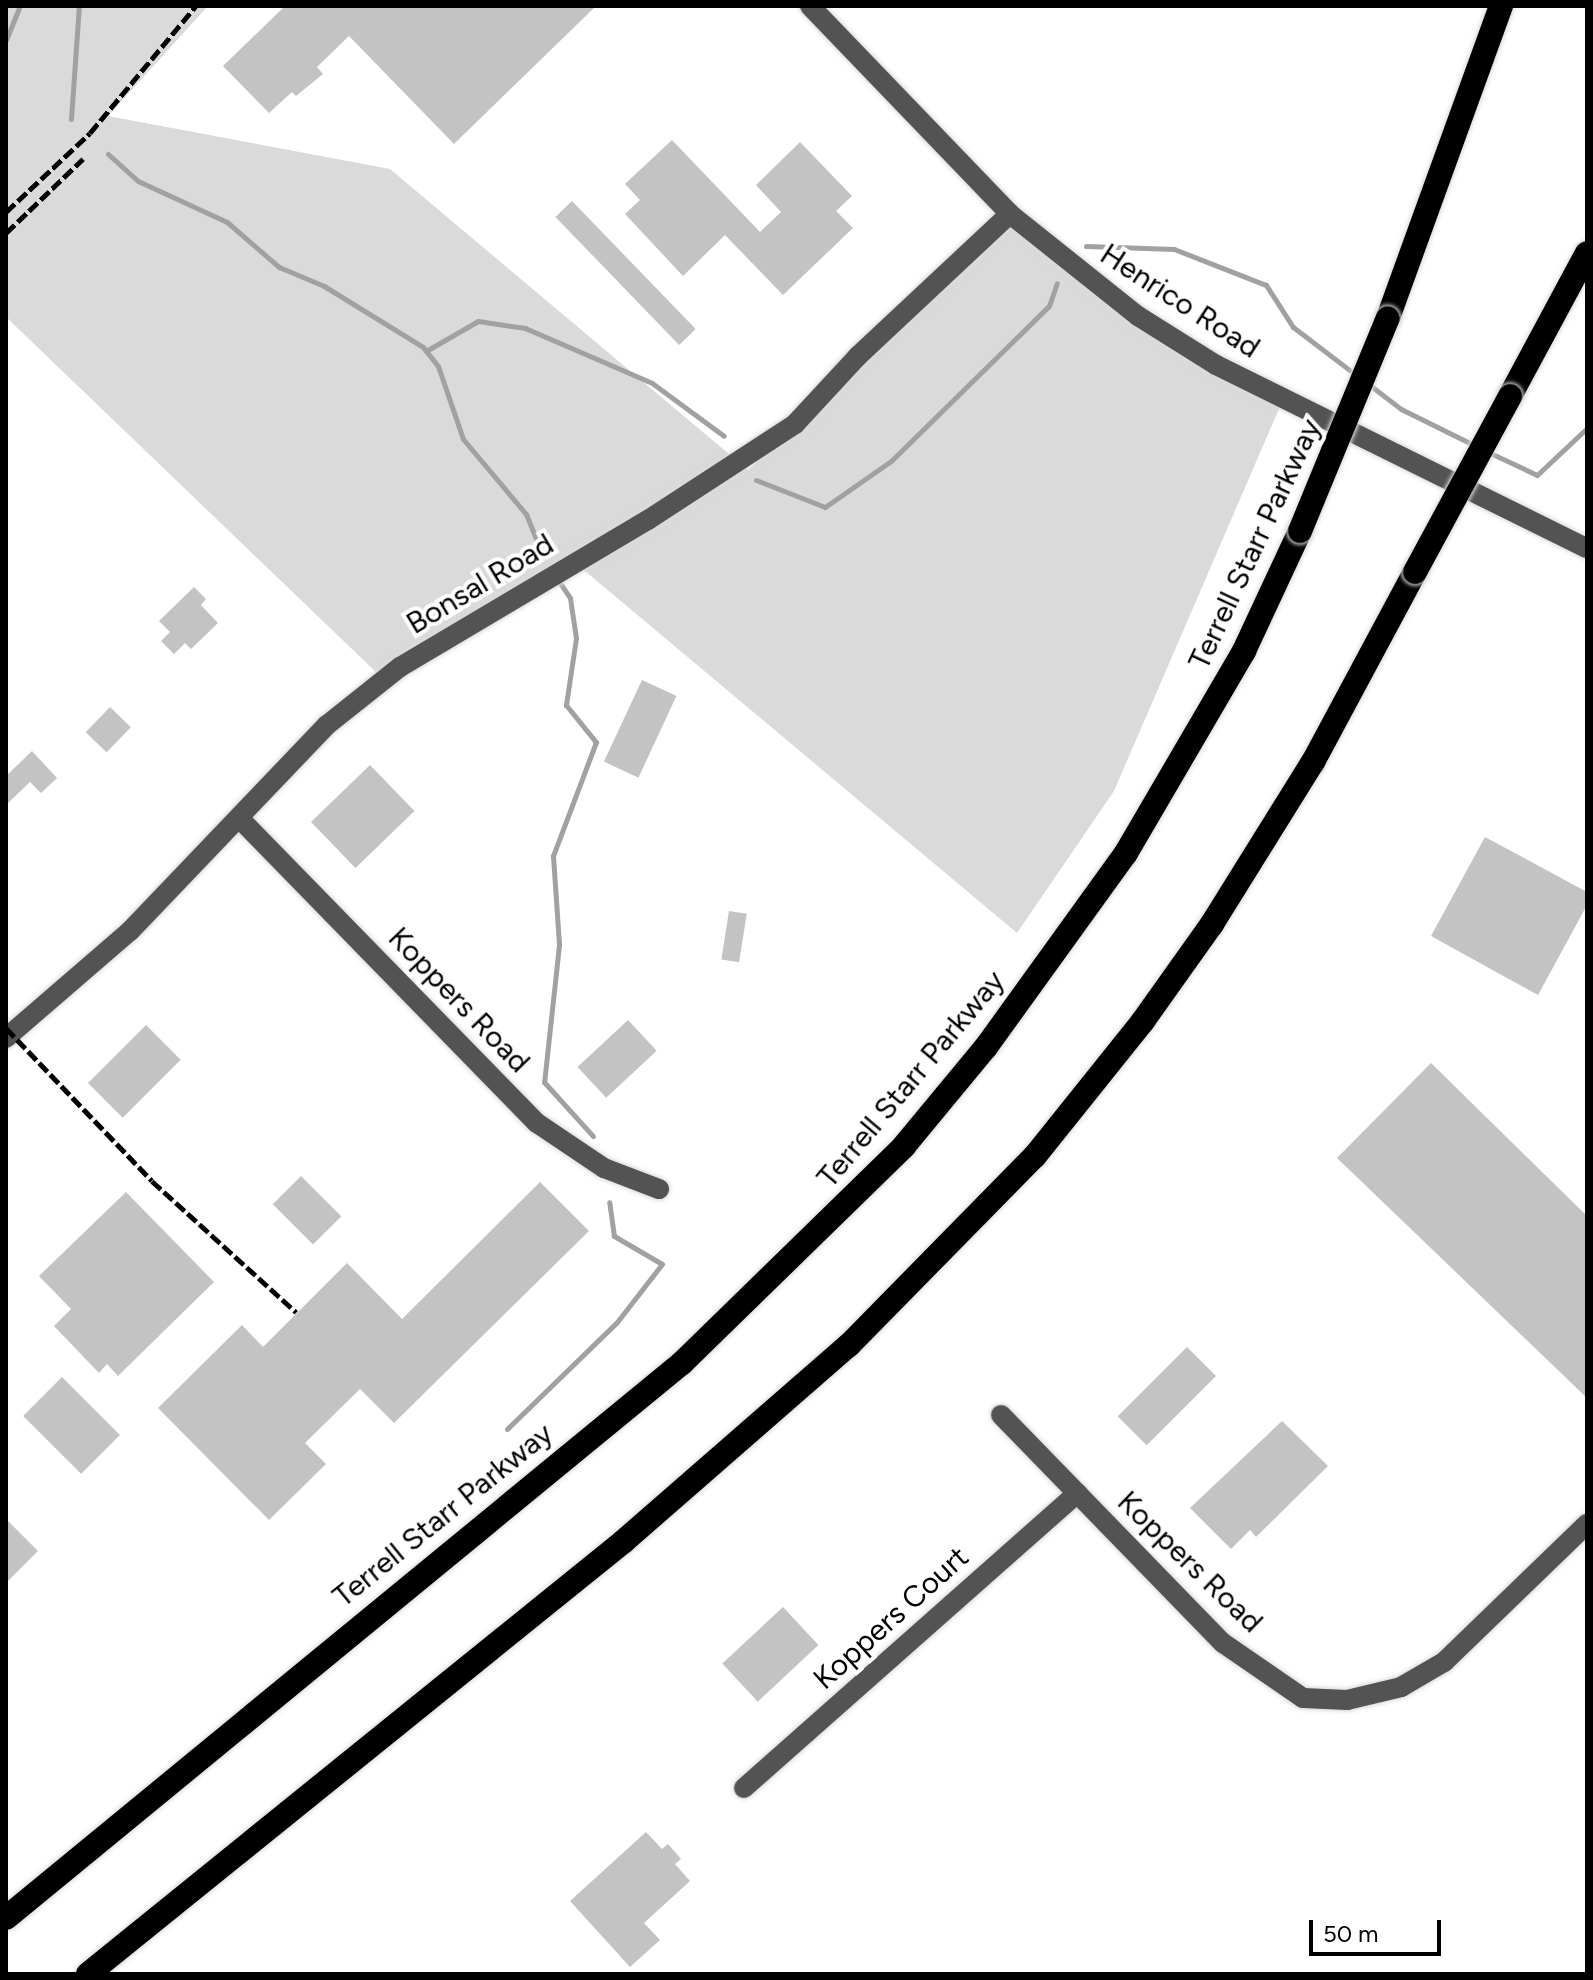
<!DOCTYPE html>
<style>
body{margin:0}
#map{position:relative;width:1593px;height:1980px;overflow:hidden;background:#fff;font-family:Figtree,sans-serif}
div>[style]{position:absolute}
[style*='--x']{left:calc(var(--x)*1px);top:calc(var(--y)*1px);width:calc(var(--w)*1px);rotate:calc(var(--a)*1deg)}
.green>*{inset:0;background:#dadada}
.stream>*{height:5px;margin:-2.5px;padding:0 2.5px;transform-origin:2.5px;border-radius:2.5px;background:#a1a1a1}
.building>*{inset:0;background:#c3c3c3;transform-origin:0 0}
.roads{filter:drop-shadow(0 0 2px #dbdbdb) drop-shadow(0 0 2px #dbdbdb)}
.minor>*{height:20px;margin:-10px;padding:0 10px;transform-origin:10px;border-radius:10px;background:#535353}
.highway>*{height:24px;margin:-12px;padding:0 12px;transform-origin:12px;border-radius:12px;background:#000}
.rail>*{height:5px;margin-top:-2.5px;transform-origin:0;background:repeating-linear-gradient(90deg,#000 0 12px,transparent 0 16px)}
.bridges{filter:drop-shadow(0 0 2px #dbdbdb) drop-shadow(0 0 2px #dbdbdb)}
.highway-bridge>*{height:24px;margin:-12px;padding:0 12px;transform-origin:12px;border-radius:12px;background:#000}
span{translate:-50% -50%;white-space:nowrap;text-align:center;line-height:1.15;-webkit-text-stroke:8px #fff;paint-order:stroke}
.street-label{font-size:30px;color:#000}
.frame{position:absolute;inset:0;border:8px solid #000;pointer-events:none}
.scale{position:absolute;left:1309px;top:1920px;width:132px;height:36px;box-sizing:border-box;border:4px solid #000;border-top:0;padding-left:10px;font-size:24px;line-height:28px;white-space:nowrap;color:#000;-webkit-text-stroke:6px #fff;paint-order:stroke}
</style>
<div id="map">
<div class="green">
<i style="clip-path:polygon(6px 6px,208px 6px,108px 116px,390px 169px,748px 470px,1015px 217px,1120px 308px,1285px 395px,1114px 791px,1017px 933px,573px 561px,378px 674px,6px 317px)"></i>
</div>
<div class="stream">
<i style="--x:6;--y:40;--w:37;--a:-68"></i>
<i style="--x:71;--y:119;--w:113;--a:-86"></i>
<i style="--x:108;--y:154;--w:40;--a:42"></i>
<i style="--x:138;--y:181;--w:98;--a:24.7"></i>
<i style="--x:227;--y:222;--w:69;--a:40.9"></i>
<i style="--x:279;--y:267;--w:49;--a:22.9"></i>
<i style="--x:324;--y:286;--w:116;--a:31.6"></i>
<i style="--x:423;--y:347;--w:24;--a:52"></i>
<i style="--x:438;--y:366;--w:77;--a:71.1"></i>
<i style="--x:463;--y:439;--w:98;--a:50"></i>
<i style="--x:526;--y:514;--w:35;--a:68"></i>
<i style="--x:1086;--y:246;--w:88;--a:2"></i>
<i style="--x:1174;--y:249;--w:99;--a:21.4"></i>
<i style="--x:1266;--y:285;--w:50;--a:57.3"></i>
<i style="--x:1293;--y:327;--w:79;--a:37.3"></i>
<i style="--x:426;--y:351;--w:60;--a:-30"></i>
<i style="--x:478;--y:321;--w:48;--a:8.5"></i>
<i style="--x:525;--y:328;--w:138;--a:23.4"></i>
<i style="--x:652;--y:383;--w:89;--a:36.4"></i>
<i style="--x:1367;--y:383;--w:43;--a:37.4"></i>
<i style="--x:1401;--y:409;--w:84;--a:26.3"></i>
<i style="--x:1488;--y:452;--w:54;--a:25.1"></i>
<i style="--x:1537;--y:475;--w:69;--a:-43.2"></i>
<i style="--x:756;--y:480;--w:74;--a:21.4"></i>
<i style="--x:825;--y:507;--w:80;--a:-34.9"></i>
<i style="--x:891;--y:461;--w:221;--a:-44.5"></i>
<i style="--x:1049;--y:306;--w:24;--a:-71"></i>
<i style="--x:560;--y:583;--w:18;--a:56"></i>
<i style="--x:570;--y:598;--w:40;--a:81.5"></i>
<i style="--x:576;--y:638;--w:68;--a:98.5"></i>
<i style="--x:566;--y:705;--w:48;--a:51"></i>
<i style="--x:596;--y:742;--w:122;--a:110.7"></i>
<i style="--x:553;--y:856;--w:89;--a:86.1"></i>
<i style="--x:559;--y:945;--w:138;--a:96.2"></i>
<i style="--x:544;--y:1082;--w:73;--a:47.8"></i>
<i style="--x:507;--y:1429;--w:153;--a:-44.2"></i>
<i style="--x:617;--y:1322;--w:73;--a:-52.2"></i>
<i style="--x:662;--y:1264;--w:56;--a:-149.7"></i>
<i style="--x:614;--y:1236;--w:34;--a:-98"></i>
</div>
<div class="building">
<i style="clip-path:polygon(285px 6px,596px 6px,454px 144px,349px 36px,317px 67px,323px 74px,296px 96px,292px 92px,269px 113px,223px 66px)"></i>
<i style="clip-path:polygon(672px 140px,760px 232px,781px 212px,756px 185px,800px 142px,852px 196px,836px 211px,853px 228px,783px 295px,725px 235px,683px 276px,625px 214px,640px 200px,625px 184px)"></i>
<i style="left:572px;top:201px;width:178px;height:23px;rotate:46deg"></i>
<i style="clip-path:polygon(194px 587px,206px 599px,201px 605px,218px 623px,191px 649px,185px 643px,174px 654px,161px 641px,170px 632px,159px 621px)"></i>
<i style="left:642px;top:680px;width:38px;height:90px;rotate:25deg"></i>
<i style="left:110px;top:707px;width:29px;height:35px;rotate:44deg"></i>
<i style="clip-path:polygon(32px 751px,57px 778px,41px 793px,30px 782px,6px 805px,6px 776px)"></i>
<i style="left:370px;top:765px;width:64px;height:82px;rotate:46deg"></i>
<i style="clip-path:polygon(1485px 837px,1587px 892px,1587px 905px,1538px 995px,1431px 936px)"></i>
<i style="left:729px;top:911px;width:18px;height:49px;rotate:9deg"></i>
<i style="left:628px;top:1020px;width:42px;height:69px;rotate:47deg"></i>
<i style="left:146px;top:1025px;width:49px;height:82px;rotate:45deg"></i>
<i style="clip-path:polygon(1431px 1063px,1587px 1216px,1587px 1398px,1337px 1158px)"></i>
<i style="left:301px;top:1176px;width:57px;height:40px;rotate:45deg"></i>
<i style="clip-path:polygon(540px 1182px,589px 1231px,394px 1423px,360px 1389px,305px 1443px,326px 1464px,269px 1520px,158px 1408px,242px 1325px,263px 1347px,347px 1263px,402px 1319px)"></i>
<i style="clip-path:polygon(126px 1192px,214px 1282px,118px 1376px,107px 1364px,99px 1373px,54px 1326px,71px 1309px,39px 1276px)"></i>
<i style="left:1187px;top:1347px;width:41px;height:98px;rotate:45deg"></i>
<i style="left:62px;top:1377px;width:82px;height:55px;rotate:45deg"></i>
<i style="clip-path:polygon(1282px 1421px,1328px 1466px,1256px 1537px,1250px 1530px,1231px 1549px,1190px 1508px)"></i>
<i style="clip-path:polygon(6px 1519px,38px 1551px,6px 1583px)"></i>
<i style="left:783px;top:1607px;width:52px;height:83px;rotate:47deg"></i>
<i style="clip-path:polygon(646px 1832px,662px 1849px,668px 1844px,681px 1859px,675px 1864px,690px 1881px,644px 1923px,660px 1940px,630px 1967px,570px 1901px)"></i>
</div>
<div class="roads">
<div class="minor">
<i style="--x:810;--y:6;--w:289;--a:46.1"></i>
<i style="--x:1010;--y:214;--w:164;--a:38.6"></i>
<i style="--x:1138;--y:316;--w:92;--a:32.1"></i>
<i style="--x:1216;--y:365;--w:414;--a:26.3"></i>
<i style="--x:240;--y:819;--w:425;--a:45.7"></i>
<i style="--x:537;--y:1123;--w:81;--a:33.9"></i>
<i style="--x:604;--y:1168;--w:59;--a:20.9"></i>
<i style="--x:6;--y:1038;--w:164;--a:-40.8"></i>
<i style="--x:130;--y:931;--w:285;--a:-46.3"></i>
<i style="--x:327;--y:725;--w:93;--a:-38.5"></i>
<i style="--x:400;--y:667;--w:288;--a:-30.7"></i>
<i style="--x:648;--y:520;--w:176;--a:-33.1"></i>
<i style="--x:795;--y:424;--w:93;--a:-47.2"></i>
<i style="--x:858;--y:356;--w:208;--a:-43.1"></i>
<i style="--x:1001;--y:1415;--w:318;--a:45.8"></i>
<i style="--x:1223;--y:1643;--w:97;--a:34.5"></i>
<i style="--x:1303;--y:1698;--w:44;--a:2.6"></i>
<i style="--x:1347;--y:1700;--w:56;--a:-13.5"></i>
<i style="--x:1401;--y:1687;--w:50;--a:-30.2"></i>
<i style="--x:1444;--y:1662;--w:199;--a:-44"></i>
<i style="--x:744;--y:1788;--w:445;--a:-41.5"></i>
</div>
<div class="highway">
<i style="--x:1388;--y:318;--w:332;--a:-70.1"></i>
<i style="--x:1510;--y:396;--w:162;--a:-61.7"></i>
<i style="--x:6;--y:1918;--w:875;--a:-39.39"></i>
<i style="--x:682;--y:1363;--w:310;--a:-44.3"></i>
<i style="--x:904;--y:1146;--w:129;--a:-50.4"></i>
<i style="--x:986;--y:1047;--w:239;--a:-54.2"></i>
<i style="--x:1126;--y:853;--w:234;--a:-59.7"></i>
<i style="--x:1244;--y:651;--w:132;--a:-65"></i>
<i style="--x:88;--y:1974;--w:689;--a:-38.93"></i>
<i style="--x:624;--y:1541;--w:298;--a:-41.1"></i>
<i style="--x:849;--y:1345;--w:265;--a:-45.5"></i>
<i style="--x:1035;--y:1156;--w:173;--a:-51.3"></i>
<i style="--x:1143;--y:1021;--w:119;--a:-54.6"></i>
<i style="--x:1212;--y:924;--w:191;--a:-58.1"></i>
<i style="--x:1313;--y:762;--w:216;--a:-61.8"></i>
</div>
</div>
<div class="rail">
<i style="--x:6;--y:212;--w:115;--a:-43.2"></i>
<i style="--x:90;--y:133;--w:165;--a:-50.2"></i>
<i style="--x:6;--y:233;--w:107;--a:-43.9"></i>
<i style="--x:6;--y:1028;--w:211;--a:46.3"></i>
<i style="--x:152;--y:1181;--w:195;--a:42.3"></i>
</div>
<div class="bridges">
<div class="highway-bridge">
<i style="--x:1300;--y:531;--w:230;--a:-67.6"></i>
<i style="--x:1415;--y:572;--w:200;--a:-61.6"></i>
</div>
</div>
<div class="street-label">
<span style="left:1180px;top:301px;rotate:33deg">Henrico Road</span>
<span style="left:1255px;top:544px;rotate:-65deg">Terrell Starr Parkway</span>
<span style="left:480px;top:584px;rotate:-31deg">Bonsal Road</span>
<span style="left:459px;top:1000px;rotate:46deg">Koppers Road</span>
<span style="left:911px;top:1079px;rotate:-50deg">Terrell Starr Parkway</span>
<span style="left:443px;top:1515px;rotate:-39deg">Terrell Starr Parkway</span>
<span style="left:1190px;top:1562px;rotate:44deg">Koppers Road</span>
<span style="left:891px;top:1618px;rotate:-42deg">Koppers Court</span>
</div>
<div class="frame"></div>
<div class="scale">50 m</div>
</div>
